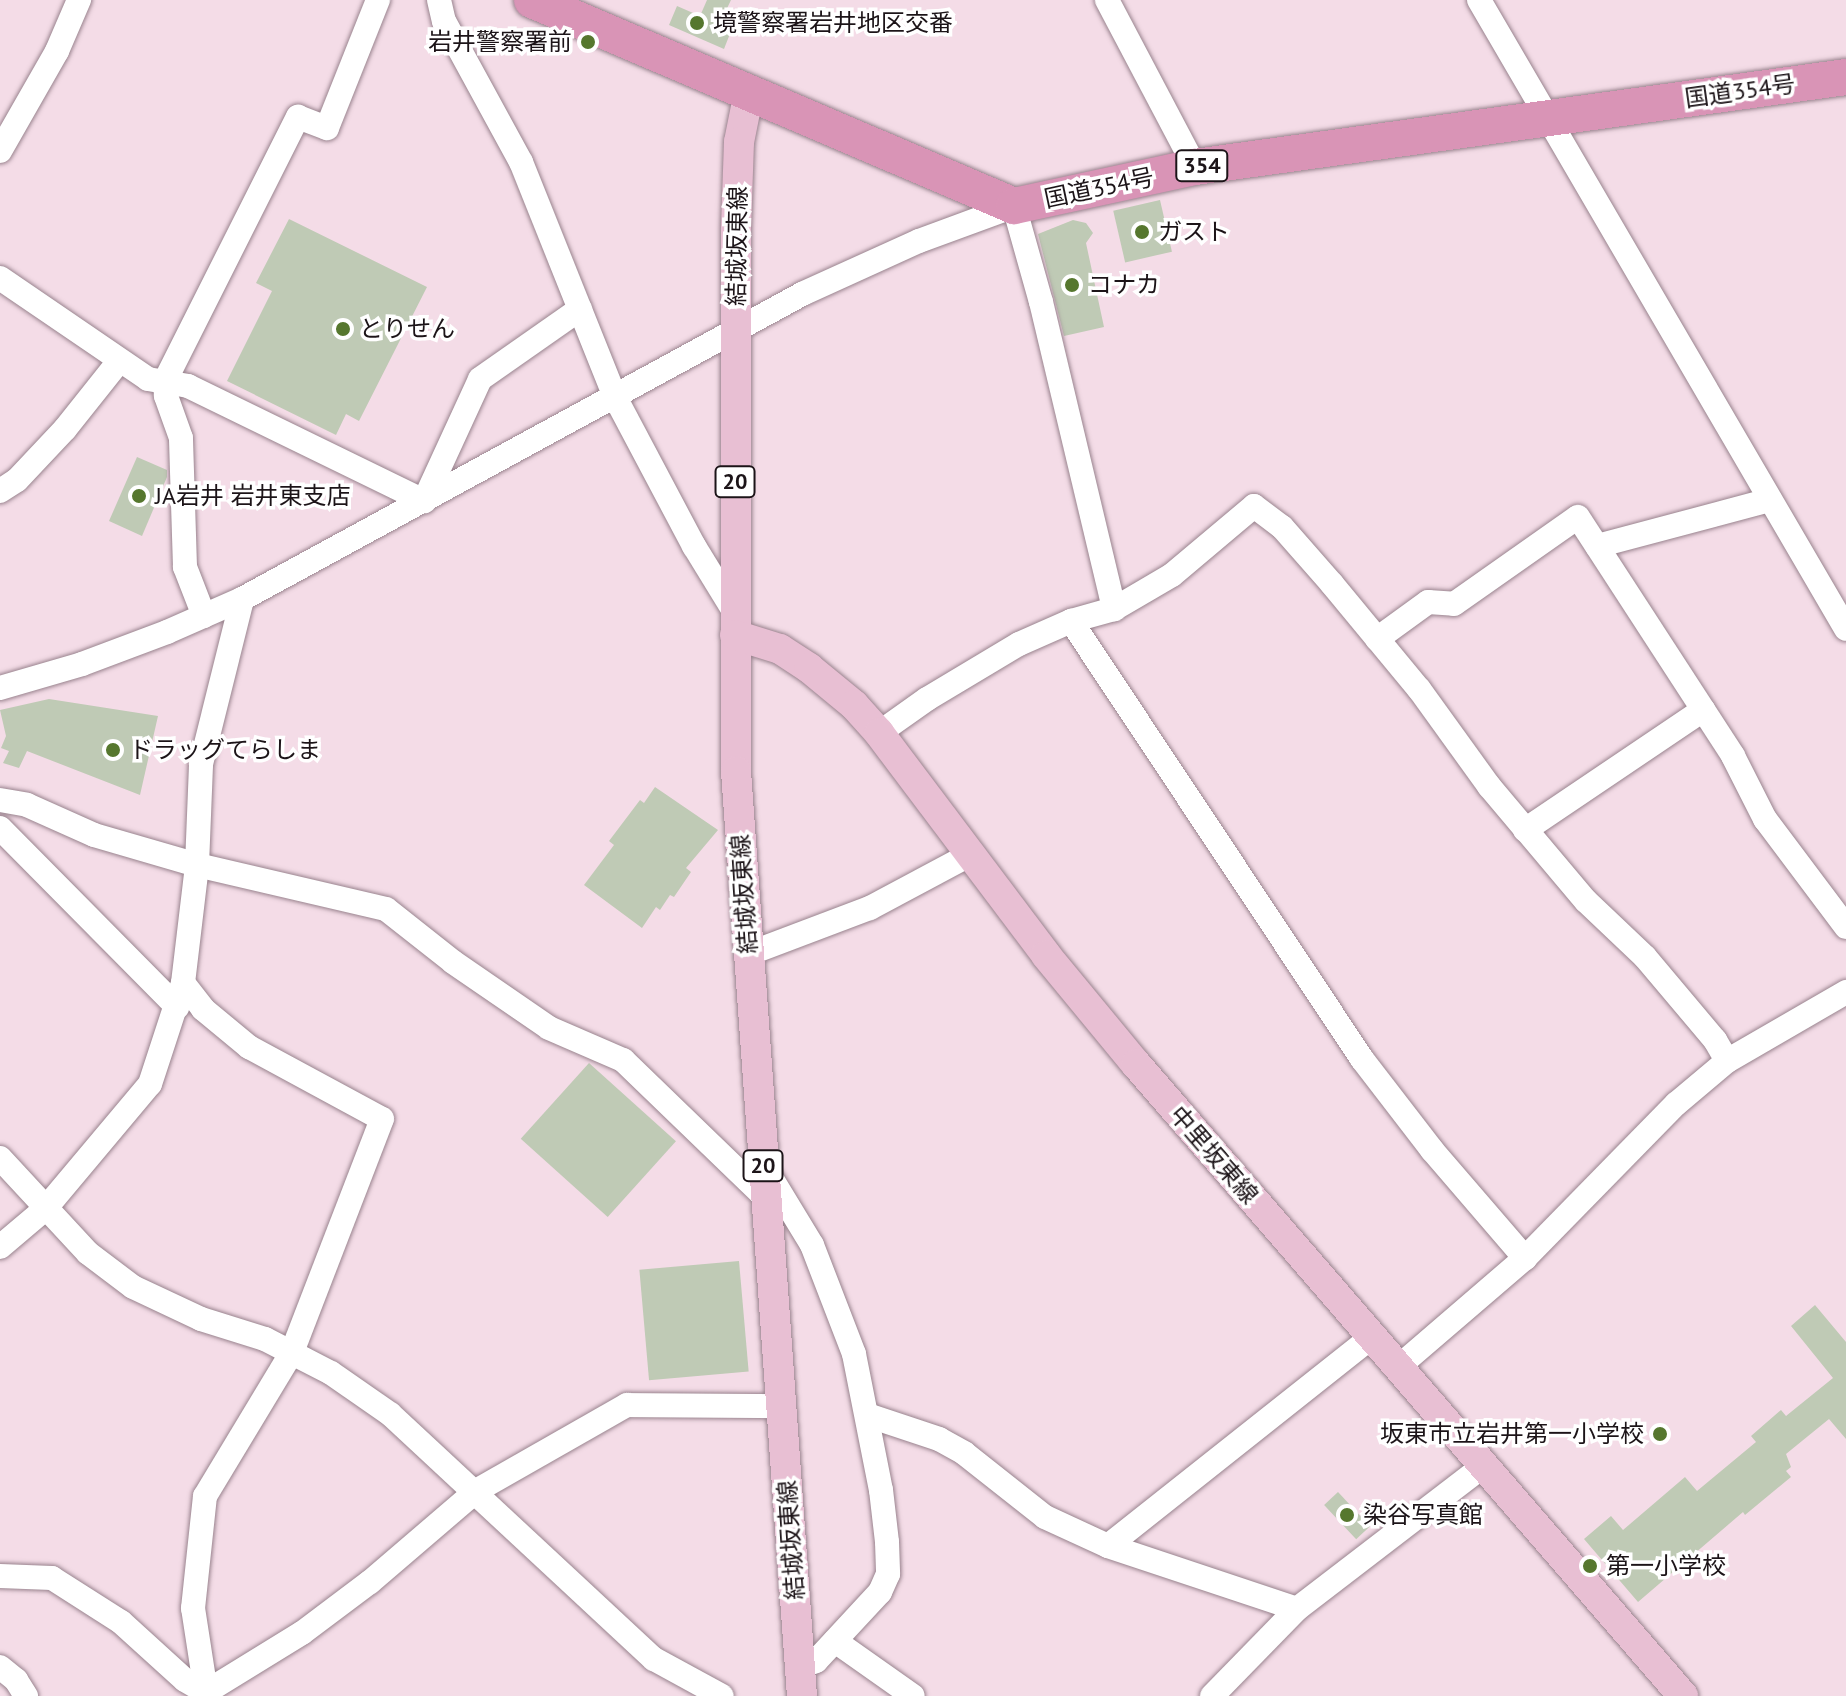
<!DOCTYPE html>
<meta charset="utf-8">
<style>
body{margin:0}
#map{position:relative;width:1846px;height:1696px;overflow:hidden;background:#f4dce7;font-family:"PT Sans","Noto Sans JP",sans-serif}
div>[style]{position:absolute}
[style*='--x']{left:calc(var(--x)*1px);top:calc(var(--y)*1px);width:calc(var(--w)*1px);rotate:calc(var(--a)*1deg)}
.building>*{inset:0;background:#bfcab5;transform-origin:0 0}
.roads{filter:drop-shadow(0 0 2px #99838e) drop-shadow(0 0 2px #99838e)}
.minor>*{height:24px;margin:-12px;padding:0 12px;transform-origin:12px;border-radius:12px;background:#fff}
.major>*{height:30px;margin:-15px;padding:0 15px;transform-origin:15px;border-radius:15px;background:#e8bfd3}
.highway>*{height:36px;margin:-18px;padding:0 18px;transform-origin:18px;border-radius:18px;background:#d994b6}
.dots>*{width:22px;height:22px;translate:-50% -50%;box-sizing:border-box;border:4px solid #fff;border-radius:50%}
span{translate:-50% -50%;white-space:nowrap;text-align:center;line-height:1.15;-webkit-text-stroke:7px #fff;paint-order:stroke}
.shield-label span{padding:2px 6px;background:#fff;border:2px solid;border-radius:6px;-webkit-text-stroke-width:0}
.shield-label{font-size:22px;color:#1c1418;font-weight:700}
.poi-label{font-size:24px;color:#1c1418}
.left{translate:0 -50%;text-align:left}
.right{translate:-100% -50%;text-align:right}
.street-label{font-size:24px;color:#1c1418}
</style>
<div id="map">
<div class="building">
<i style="clip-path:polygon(707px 0,731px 0,721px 21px,733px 26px,724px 49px,669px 25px,677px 6px,700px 16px)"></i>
<i style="left:1160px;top:200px;width:53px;height:48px;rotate:77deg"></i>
<i style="clip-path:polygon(289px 219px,427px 287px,359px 421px,346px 414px,336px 435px,227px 381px,272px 291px,256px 283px)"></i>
<i style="clip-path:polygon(1073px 220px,1086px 223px,1093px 233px,1086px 243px,1104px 327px,1064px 336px,1038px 234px)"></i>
<i style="clip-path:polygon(137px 457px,167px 470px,167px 477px,142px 536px,109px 521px)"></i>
<i style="clip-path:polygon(49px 699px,158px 716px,140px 795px,27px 751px,19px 768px,3px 763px,9px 751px,1px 748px,6px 736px,0 710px)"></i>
<i style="clip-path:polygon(655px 787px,718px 830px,686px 868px,691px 872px,674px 897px,670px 895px,660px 910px,656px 907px,642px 928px,584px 885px,614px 845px,609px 841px,640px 800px,644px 803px)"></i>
<i style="left:589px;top:1063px;width:117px;height:102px;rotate:42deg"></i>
<i style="left:739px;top:1261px;width:111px;height:100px;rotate:85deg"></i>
<i style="clip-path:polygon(1815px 1305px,1846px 1342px,1846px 1439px,1829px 1419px,1786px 1454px,1791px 1467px,1786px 1471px,1791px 1477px,1745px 1515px,1743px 1512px,1638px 1602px,1584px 1539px,1611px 1516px,1623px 1530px,1685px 1477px,1697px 1491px,1756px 1442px,1751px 1436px,1781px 1410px,1786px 1416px,1833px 1378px,1791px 1326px)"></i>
<i style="left:1338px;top:1492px;width:47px;height:19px;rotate:47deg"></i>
</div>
<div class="roads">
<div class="minor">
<i style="--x:439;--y:0;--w:22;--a:77"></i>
<i style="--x:444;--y:21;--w:161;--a:61.4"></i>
<i style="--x:521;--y:162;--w:253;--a:68.2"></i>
<i style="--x:615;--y:397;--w:169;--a:62.1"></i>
<i style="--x:694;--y:546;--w:79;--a:58.5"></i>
<i style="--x:1107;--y:0;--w:189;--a:62.2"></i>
<i style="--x:1479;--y:0;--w:728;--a:59.74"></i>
<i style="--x:0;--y:151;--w:115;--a:-60.3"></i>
<i style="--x:57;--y:51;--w:56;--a:-66.7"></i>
<i style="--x:0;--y:278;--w:179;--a:34.3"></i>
<i style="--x:148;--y:379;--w:41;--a:9.9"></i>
<i style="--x:188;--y:386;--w:263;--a:26"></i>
<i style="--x:424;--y:501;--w:134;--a:-65.3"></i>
<i style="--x:480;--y:379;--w:122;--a:-35"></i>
<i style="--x:0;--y:491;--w:20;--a:-33"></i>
<i style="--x:17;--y:480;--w:70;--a:-46.7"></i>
<i style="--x:65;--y:429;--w:87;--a:-51.5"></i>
<i style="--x:1597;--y:546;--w:179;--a:-14.9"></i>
<i style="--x:204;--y:616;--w:53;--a:-111.2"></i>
<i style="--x:185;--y:567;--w:129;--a:-91.8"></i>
<i style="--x:181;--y:438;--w:45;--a:-109.7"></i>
<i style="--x:166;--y:396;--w:15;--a:-94"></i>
<i style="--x:165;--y:381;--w:296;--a:-63.3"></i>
<i style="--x:298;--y:117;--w:31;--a:21"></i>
<i style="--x:327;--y:128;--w:138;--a:-68.3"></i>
<i style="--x:1071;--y:621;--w:526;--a:56.4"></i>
<i style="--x:1362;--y:1059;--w:115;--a:52.4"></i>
<i style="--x:1432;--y:1150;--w:143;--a:49.3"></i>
<i style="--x:1377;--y:639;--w:63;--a:-36"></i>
<i style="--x:1428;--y:602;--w:26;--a:4"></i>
<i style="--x:1454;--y:604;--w:151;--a:-35.1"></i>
<i style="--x:1578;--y:517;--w:285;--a:57"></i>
<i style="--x:1733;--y:756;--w:71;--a:63.1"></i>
<i style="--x:1765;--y:819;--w:135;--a:53.1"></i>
<i style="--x:0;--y:688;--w:85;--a:-16.3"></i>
<i style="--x:82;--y:664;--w:91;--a:-20.6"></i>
<i style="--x:167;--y:632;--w:82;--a:-23.7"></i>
<i style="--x:242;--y:599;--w:638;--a:-28.57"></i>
<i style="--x:802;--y:294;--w:128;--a:-24.4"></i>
<i style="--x:919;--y:241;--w:101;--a:-20.2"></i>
<i style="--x:1014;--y:206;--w:100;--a:74.3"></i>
<i style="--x:1041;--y:302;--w:316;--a:76.6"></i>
<i style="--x:879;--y:733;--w:59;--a:-35.3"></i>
<i style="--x:927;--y:699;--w:107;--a:-30.9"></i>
<i style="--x:1019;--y:644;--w:57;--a:-23.9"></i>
<i style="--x:1071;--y:621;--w:45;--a:-15.6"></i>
<i style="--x:1114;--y:609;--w:67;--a:-30.4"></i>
<i style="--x:1172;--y:575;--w:107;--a:-40.1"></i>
<i style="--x:1254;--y:506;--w:35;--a:37"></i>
<i style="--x:1282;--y:527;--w:76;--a:48.7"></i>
<i style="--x:1332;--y:584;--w:136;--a:50.4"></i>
<i style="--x:1419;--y:689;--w:120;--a:54.2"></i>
<i style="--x:1489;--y:786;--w:150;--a:49.9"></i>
<i style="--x:1586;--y:901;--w:81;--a:43.5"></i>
<i style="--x:1645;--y:957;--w:109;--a:49.9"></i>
<i style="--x:1715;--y:1040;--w:24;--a:60"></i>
<i style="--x:0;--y:800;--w:27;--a:10"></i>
<i style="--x:27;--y:805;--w:73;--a:24.1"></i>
<i style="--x:94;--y:835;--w:107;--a:16.2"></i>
<i style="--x:197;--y:865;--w:194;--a:13.1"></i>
<i style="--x:386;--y:909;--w:85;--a:38.3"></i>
<i style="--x:453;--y:962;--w:116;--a:34.5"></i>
<i style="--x:549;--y:1028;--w:81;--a:23.4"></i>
<i style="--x:623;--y:1060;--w:197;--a:44"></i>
<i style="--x:0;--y:828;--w:252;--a:45.3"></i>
<i style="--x:1525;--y:830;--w:215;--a:-34"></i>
<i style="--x:748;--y:954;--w:130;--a:-20.7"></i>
<i style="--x:870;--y:908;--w:115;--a:-28.1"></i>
<i style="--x:183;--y:983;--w:33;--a:52"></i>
<i style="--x:203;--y:1009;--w:60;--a:39.6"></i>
<i style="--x:249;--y:1047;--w:151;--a:28.4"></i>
<i style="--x:382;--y:1119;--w:250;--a:111.1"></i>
<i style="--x:292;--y:1352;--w:168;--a:121.1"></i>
<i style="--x:205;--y:1496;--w:113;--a:96.1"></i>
<i style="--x:193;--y:1608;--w:85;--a:81.2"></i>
<i style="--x:0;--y:1158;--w:129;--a:47.2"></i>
<i style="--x:88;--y:1253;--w:56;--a:37.1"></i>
<i style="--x:133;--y:1287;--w:75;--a:25.2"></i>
<i style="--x:201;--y:1319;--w:67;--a:17.4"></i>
<i style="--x:265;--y:1339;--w:74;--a:27.3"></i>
<i style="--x:331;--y:1373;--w:72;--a:34.8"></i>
<i style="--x:390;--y:1414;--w:360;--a:42.9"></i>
<i style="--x:654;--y:1659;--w:77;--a:28.6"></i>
<i style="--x:764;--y:1166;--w:92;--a:58.7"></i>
<i style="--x:812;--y:1245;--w:117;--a:68.9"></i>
<i style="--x:854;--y:1354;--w:139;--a:78.8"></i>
<i style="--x:881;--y:1490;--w:52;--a:83.4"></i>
<i style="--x:887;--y:1542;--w:32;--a:88"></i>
<i style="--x:888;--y:1574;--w:20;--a:114"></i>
<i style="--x:880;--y:1592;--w:94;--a:132.8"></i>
<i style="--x:816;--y:1661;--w:17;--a:159"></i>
<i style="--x:0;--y:1247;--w:59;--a:-40.2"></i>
<i style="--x:45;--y:1209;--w:163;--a:-50"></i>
<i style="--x:150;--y:1084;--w:106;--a:-71.9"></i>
<i style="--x:183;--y:983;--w:119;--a:-83.2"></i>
<i style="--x:197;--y:865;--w:101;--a:-87.7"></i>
<i style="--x:201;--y:764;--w:170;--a:-76"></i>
<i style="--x:1397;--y:1368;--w:169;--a:-40.7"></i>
<i style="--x:1525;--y:1258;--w:216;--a:-45.6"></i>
<i style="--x:1676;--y:1104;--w:67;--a:-40.1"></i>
<i style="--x:1727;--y:1061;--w:138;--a:-30.1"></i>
<i style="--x:867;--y:1415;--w:76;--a:18.4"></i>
<i style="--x:939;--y:1439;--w:29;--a:29"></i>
<i style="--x:964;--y:1453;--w:103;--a:38.3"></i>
<i style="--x:1045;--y:1517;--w:69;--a:24.7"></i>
<i style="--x:1108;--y:1546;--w:199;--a:18.4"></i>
<i style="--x:1108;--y:1546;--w:335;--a:-38.4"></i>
<i style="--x:0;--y:1576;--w:52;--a:2.2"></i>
<i style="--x:52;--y:1578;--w:82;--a:32.5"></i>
<i style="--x:121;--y:1622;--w:86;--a:42.2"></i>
<i style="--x:185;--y:1680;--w:24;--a:30"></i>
<i style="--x:835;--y:1641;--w:95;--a:35.2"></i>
<i style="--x:0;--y:1667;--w:21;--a:39"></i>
<i style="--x:16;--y:1680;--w:19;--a:58"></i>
<i style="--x:206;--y:1696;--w:4;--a:-90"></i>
<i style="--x:206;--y:1692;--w:113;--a:-31.6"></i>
<i style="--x:302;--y:1633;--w:85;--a:-36.9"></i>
<i style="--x:370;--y:1582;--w:140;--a:-40.6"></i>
<i style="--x:476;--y:1491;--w:174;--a:-29.7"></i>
<i style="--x:627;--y:1405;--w:154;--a:0.4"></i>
<i style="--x:1212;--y:1696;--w:122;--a:-45.7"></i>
<i style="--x:1297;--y:1609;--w:233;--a:-37.5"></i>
</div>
<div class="major">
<i style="--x:749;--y:92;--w:51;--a:101.3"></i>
<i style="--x:739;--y:142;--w:88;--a:92"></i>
<i style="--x:736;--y:230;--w:541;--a:90"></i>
<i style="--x:736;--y:771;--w:927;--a:85.92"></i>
<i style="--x:735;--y:635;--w:47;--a:17.3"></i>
<i style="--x:780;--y:649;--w:35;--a:33"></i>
<i style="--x:809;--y:668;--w:58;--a:39.4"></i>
<i style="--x:854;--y:705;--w:38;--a:48"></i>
<i style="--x:879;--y:733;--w:278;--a:53"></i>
<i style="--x:1046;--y:955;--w:141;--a:50.5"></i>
<i style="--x:1136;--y:1064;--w:836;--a:49.12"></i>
</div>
<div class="highway">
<i style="--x:532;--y:0;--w:524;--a:23.14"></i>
<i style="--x:1014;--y:206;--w:185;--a:-12.2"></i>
<i style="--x:1195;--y:167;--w:657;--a:-7.87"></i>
</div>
</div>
<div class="dots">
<i style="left:697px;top:23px;background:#56772e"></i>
<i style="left:588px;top:42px;background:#56772e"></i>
<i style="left:1142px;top:232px;background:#56772e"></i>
<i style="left:1072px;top:285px;background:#56772e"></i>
<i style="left:343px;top:329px;background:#56772e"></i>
<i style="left:139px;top:496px;background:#56772e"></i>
<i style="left:113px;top:750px;background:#56772e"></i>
<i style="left:1660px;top:1434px;background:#56772e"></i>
<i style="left:1347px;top:1515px;background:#56772e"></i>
<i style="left:1590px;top:1566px;background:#56772e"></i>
</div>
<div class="shield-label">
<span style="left:1202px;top:166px">354</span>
<span style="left:735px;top:482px">20</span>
<span style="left:763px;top:1166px">20</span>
</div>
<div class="poi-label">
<span class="left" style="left:713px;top:23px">境警察署岩井地区交番</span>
<span class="right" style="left:572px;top:42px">岩井警察署前</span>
<span class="left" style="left:1158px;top:232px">ガスト</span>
<span class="left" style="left:1088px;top:285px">コナカ</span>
<span class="left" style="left:359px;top:329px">とりせん</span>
<span class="left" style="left:155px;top:496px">JA岩井 岩井東支店</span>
<span class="left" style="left:129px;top:750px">ドラッグてらしま</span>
<span class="right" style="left:1644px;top:1434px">坂東市立岩井第一小学校</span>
<span class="left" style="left:1363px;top:1515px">染谷写真館</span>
<span class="left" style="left:1606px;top:1566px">第一小学校</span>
</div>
<div class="street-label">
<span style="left:1740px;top:91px;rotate:-8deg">国道354号</span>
<span style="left:1099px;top:188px;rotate:-12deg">国道354号</span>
<span style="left:737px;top:246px;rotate:-89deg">結城坂東線</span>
<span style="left:744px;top:894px;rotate:-94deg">結城坂東線</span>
<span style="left:1214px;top:1155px;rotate:49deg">中里坂東線</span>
<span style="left:791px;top:1540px;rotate:-94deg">結城坂東線</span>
</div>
</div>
